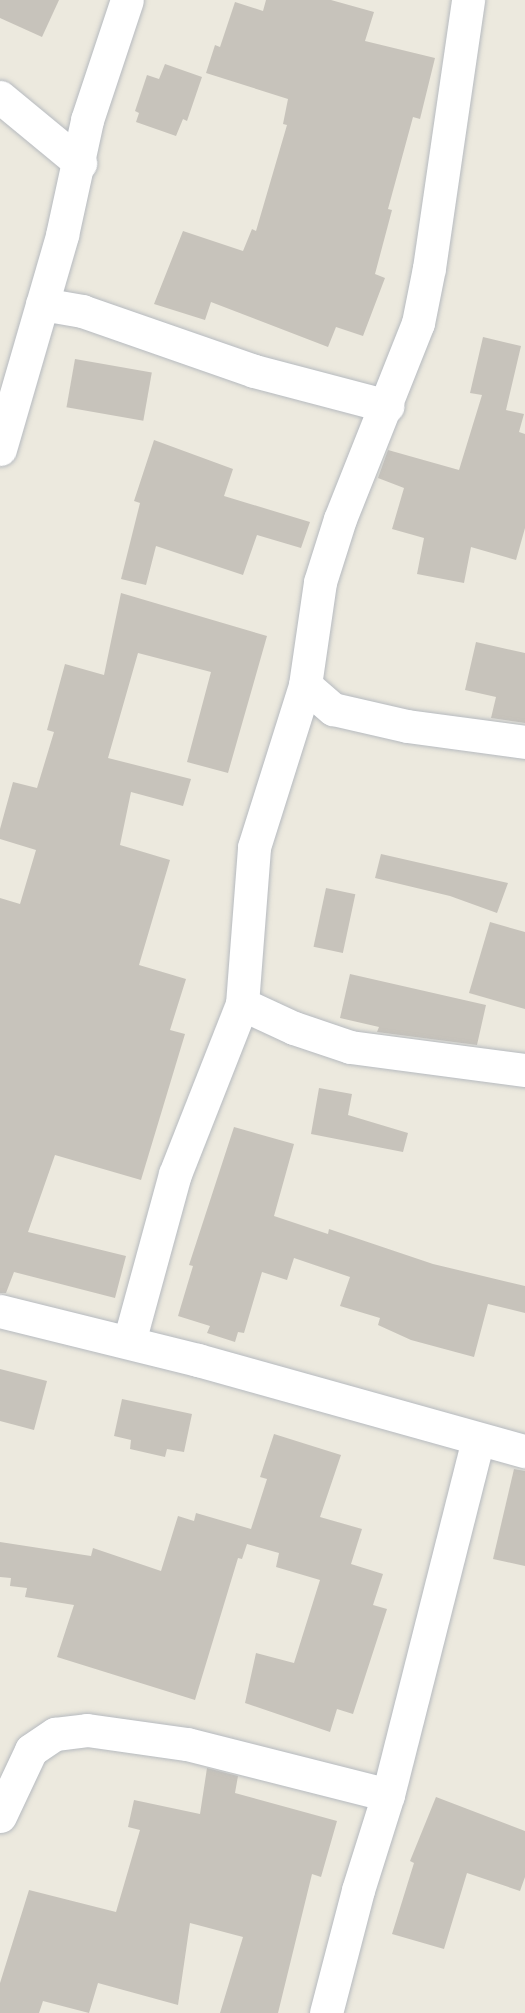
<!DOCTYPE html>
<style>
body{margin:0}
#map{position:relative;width:525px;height:2013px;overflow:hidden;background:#ece9de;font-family:"PT Sans",sans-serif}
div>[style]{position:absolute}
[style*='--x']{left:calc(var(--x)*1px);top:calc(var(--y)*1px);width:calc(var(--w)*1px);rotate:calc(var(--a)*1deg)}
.building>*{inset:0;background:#c7c3bb;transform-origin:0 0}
.roads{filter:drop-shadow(0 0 2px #b6babf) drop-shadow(0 0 2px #b6babf)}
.minor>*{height:33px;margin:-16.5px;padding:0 16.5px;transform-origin:16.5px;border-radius:16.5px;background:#fff}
span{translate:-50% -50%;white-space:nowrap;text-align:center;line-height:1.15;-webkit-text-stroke:4.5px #fff;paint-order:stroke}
</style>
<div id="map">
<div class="building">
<i style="clip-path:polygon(0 0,59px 0,42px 37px,0 18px)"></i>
<i style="clip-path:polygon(266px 0,331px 0,374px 12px,365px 41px,435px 58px,420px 119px,413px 117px,388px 209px,392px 210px,375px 274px,385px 278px,363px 336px,336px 327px,328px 347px,211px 302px,205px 320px,154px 304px,183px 231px,243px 251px,252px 229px,256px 231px,287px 125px,283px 124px,288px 99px,206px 73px,215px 45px,220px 47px,235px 2px,263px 11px)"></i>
<i style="clip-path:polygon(165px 64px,202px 77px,187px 121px,183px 119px,176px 136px,136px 122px,139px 113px,135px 111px,147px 75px,159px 79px)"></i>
<i style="clip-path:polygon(483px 337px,521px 346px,506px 410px,524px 414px,519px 432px,525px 434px,525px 528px,516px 560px,471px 547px,464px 583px,417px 574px,424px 538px,392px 529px,404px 488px,378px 478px,388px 450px,459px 470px,482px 395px,470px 393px)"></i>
<i style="left:75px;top:359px;width:78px;height:49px;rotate:10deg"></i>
<i style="clip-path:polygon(154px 440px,233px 469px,224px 496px,310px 522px,301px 548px,257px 535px,243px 575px,156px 546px,146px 585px,121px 579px,140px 503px,134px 501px)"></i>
<i style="clip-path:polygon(121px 593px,267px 636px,228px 773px,187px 762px,211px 672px,138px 653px,108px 758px,191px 779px,183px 806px,131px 792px,120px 845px,170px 860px,139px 965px,186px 979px,170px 1030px,185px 1034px,141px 1180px,55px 1155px,28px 1232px,126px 1256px,115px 1298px,14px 1272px,6px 1293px,0 1293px,0 898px,20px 904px,36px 850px,0 839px,0 829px,13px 782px,37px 788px,54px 732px,47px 730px,65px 664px,104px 675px)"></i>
<i style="clip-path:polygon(476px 642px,525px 653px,525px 723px,491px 718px,496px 697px,465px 690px)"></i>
<i style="clip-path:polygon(381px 854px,508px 883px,497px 913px,450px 896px,375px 878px)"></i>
<i style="left:326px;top:888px;width:30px;height:60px;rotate:12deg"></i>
<i style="clip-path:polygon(490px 922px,525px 932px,525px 1009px,469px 993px)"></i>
<i style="clip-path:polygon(350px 974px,486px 1005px,477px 1045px,377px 1032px,379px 1027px,340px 1018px)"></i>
<i style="clip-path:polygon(319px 1088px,352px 1094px,348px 1115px,408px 1133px,403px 1152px,311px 1134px)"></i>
<i style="clip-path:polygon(234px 1127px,294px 1144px,274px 1216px,328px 1234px,329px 1229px,433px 1264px,525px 1286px,525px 1313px,488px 1304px,474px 1357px,411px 1340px,378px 1325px,380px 1318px,340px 1306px,350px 1277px,294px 1258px,287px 1280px,262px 1272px,244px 1333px,238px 1332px,235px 1342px,207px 1333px,210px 1326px,178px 1316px,193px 1266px,189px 1265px)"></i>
<i style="clip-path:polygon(0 1369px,47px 1381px,34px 1430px,0 1421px)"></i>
<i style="clip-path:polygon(122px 1399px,192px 1414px,184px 1452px,167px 1449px,165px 1457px,130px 1449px,131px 1440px,114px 1436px)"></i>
<i style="clip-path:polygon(274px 1434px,341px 1455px,320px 1517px,362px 1529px,351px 1564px,383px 1574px,373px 1605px,387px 1609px,353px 1714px,337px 1709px,330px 1732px,245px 1703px,256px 1653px,294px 1663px,320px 1580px,276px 1567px,279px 1553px,247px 1544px,242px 1559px,238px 1558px,195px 1700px,57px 1657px,74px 1605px,25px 1597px,27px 1588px,10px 1586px,11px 1578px,0 1577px,0 1542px,91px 1556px,93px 1548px,161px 1571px,178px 1516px,194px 1521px,196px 1513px,251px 1529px,267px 1479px,260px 1477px)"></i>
<i style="clip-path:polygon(514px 1469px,525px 1471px,525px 1566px,493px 1559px)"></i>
<i style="clip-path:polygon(207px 1768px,238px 1776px,235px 1793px,337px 1821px,321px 1877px,312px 1874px,278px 2013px,220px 2013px,243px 1937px,190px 1923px,178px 2005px,98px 1983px,89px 2013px,43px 2001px,39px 2013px,0 2013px,0 1983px,29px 1890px,116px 1912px,140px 1830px,128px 1827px,134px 1800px,200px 1814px)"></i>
<i style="clip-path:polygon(436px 1797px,525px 1831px,525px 1877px,520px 1891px,467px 1873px,444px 1949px,392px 1934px,414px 1863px,410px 1861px)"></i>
</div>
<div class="roads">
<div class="minor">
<i style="--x:0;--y:97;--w:104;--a:39.5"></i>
<i style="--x:42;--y:304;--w:41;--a:9.9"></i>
<i style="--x:82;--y:311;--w:182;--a:19.2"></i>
<i style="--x:254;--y:371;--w:138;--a:14.7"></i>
<i style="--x:0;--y:449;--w:223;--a:-73.8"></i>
<i style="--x:62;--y:235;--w:118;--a:-77.7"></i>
<i style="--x:87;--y:120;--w:126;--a:-71.6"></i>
<i style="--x:305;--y:685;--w:37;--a:41"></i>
<i style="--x:333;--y:709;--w:76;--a:12.9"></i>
<i style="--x:407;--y:726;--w:119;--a:7.7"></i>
<i style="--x:242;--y:1004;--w:57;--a:24.8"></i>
<i style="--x:294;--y:1028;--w:59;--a:18.7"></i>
<i style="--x:350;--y:1047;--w:177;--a:7.5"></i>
<i style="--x:0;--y:1311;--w:204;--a:13.9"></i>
<i style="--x:198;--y:1360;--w:339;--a:15.6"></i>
<i style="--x:129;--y:1342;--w:174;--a:-74.7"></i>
<i style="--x:175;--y:1174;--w:183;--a:-68.5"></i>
<i style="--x:242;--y:1004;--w:157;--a:-85.6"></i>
<i style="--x:254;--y:847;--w:170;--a:-72.5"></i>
<i style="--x:305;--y:685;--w:104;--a:-81.7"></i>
<i style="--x:320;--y:582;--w:66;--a:-72.4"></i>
<i style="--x:340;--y:519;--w:211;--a:-68.3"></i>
<i style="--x:418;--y:323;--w:56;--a:-78.7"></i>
<i style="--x:429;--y:268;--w:271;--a:-81.7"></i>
<i style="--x:0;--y:1816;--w:73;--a:-64.8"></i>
<i style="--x:31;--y:1750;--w:29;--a:-34"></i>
<i style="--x:55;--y:1734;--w:32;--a:-7"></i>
<i style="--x:87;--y:1730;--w:101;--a:8"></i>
<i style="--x:187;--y:1744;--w:207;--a:14.2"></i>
<i style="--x:326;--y:2013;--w:127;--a:-75.4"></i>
<i style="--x:358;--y:1890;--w:100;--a:-72.5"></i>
<i style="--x:388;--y:1795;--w:366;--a:-75.8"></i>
</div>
</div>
</div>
